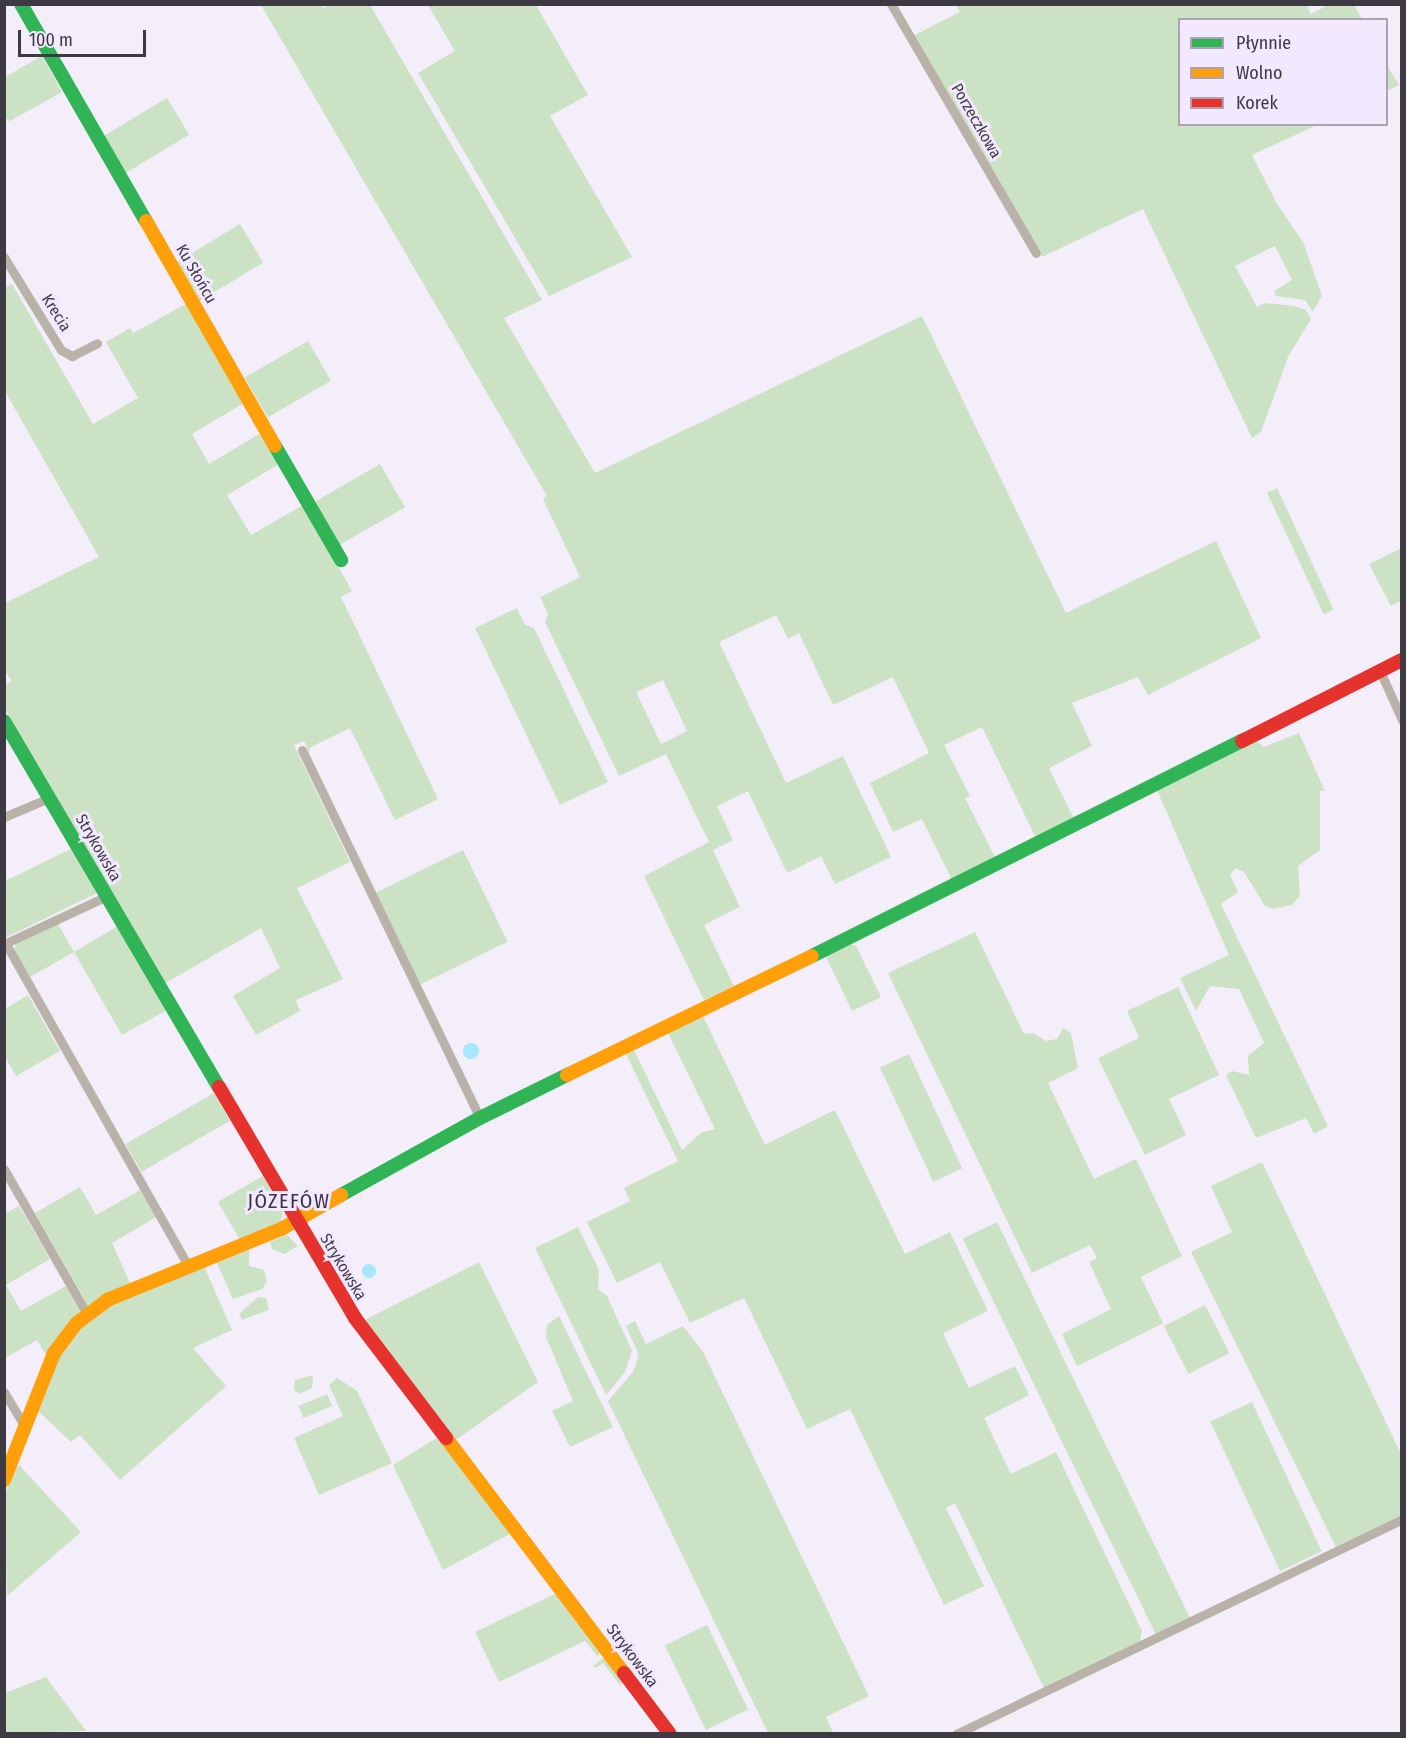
<!DOCTYPE html>
<meta charset="utf-8">
<style>
body{margin:0}
#map{position:relative;width:1406px;height:1738px;overflow:hidden;background:#f3eef9;font-family:"Fira Sans Condensed",sans-serif}
div>[style]{position:absolute}
[style*='--x']{left:calc(var(--x)*1px);top:calc(var(--y)*1px);width:calc(var(--w)*1px);rotate:calc(var(--a)*1deg)}
.green>*{inset:0;background:#cbe2c5;transform-origin:0 0}
.water>*{inset:0;background:#a6e8fb}
.round{border-radius:50%}
.street>*{height:9px;margin:-4.5px;padding:0 4.5px;transform-origin:4.5px;border-radius:4.5px;background:#bab2a9}
.fast>*{height:14px;margin:-7px;padding:0 7px;transform-origin:7px;border-radius:7px;background:#30b455}
.slow>*{height:14px;margin:-7px;padding:0 7px;transform-origin:7px;border-radius:7px;background:#ff9f0a}
.jam>*{height:14px;margin:-7px;padding:0 7px;transform-origin:7px;border-radius:7px;background:#e5322d}
span{translate:-50% -50%;white-space:nowrap;text-align:center;line-height:1.15;-webkit-text-stroke:6px #f2e9fe;paint-order:stroke}
.street-label{font-size:16px;color:#3e3a44}
.quarter-label{font-size:20px;color:#3b3246;letter-spacing:1.5px}
.frame{position:absolute;inset:0;border:6px solid #3e3a44;pointer-events:none}
.legend{position:absolute;left:1178px;top:18px;width:210px;height:108px;box-sizing:border-box;background:#f2e9fe;border:2px solid #aaa3b4;margin:0;padding:8px 10px;list-style:none;font-size:18px;color:#3e3a44}
.legend li{display:flex;align-items:center;gap:12px;height:30px}
.legend b{width:30px;border:2px solid #aaa3b4}
.scale{position:absolute;left:18px;top:30px;width:128px;height:27px;box-sizing:border-box;border:3px solid #3e3a44;border-top:0;padding-left:8px;font-size:18px;line-height:21px;white-space:nowrap;color:#3e3a44;-webkit-text-stroke:4px #f2e9fe;paint-order:stroke}
</style>
<div id="map">
<div class="green">
<i style="clip-path:polygon(1306px 4px,1311px 14px,1328px 5px,1354px 5px,1362px 19px,1180px 20px,1180px 124px,1317px 125px,1252px 155px,1277px 204px,1303px 242px,1322px 295px,1313px 312px,1305px 300px,1276px 296px,1274px 291px,1292px 280px,1275px 246px,1235px 266px,1257px 307px,1264px 303px,1295px 306px,1306px 310px,1311px 319px,1288px 357px,1261px 432px,1252px 438px,1143px 209px,1042px 257px,913px 36px,960px 12px,956px 5px)"></i>
<i style="clip-path:polygon(evenodd,261px 5px,321px 5px,323px 8px,330px 5px,370px 5px,542px 300px,504px 318px,595px 473px,922px 316px,1066px 613px,1216px 541px,1261px 638px,1148px 695px,1138px 677px,1072px 703px,1092px 746px,1049px 768px,1074px 819px,1036px 838px,982px 727px,944px 745px,970px 796px,965px 798px,995px 857px,953px 882px,922px 819px,893px 832px,870px 783px,929px 753px,893px 677px,833px 705px,799px 633px,788px 639px,776px 615px,719px 642px,786px 783px,843px 756px,891px 857px,835px 884px,821px 856px,787px 873px,748px 791px,717px 806px,733px 840px,713px 850px,740px 907px,704px 925px,734px 986px,704px 1000px,644px 876px,709px 842px,666px 754px,619px 776px,545px 622px,548px 614px,540px 597px,580px 577px,543px 499px,547px 496px,261px 5px,663px 680px,687px 731px,661px 744px,636px 692px,663px 680px)"></i>
<i style="clip-path:polygon(428px 5px,536px 5px,588px 95px,550px 116px,632px 257px,549px 296px,418px 73px,455px 51px)"></i>
<i style="clip-path:polygon(42px 56px,62px 92px,10px 121px,5px 118px,5px 77px)"></i>
<i style="clip-path:polygon(1386px 64px,1399px 85px,1387px 91px,1386px 91px)"></i>
<i style="left:167px;top:98px;width:43px;height:74px;rotate:59deg"></i>
<i style="left:240px;top:224px;width:45px;height:74px;rotate:59deg"></i>
<i style="clip-path:polygon(12px 284px,93px 424px,138px 398px,106px 342px,130px 328px,133px 333px,186px 304px,244px 403px,192px 434px,209px 464px,261px 433px,279px 464px,227px 495px,251px 535px,303px 505px,352px 591px,341px 597px,438px 799px,395px 820px,350px 728px,311px 747px,309px 752px,304px 741px,294px 745px,350px 862px,297px 888px,343px 979px,296px 1000px,300px 1011px,256px 1035px,233px 996px,280px 968px,261px 928px,164px 984px,5px 709px,5px 685px,12px 681px,5px 671px,5px 603px,99px 557px,5px 391px,5px 288px)"></i>
<i style="left:308px;top:341px;width:46px;height:73px;rotate:60deg"></i>
<i style="left:380px;top:464px;width:50px;height:75px;rotate:60deg"></i>
<i style="left:1277px;top:488px;width:134px;height:11px;rotate:65deg"></i>
<i style="clip-path:polygon(1401px 548px,1401px 601px,1391px 606px,1369px 564px)"></i>
<i style="clip-path:polygon(517px 608px,525px 625px,534px 628px,608px 782px,560px 805px,475px 628px)"></i>
<i style="clip-path:polygon(1299px 733px,1325px 791px,1320px 791px,1320px 850px,1298px 866px,1300px 896px,1292px 905px,1272px 909px,1265px 906px,1244px 872px,1235px 868px,1230px 875px,1238px 892px,1221px 904px,1328px 1126px,1314px 1134px,1306px 1118px,1256px 1138px,1226px 1075px,1232px 1071px,1249px 1075px,1248px 1056px,1264px 1043px,1239px 989px,1210px 986px,1196px 1011px,1180px 978px,1229px 955px,1156px 788px,1255px 739px,1264px 747px)"></i>
<i style="clip-path:polygon(73px 848px,99px 892px,5px 938px,5px 881px)"></i>
<i style="left:463px;top:850px;width:102px;height:97px;rotate:64deg"></i>
<i style="clip-path:polygon(58px 924px,74px 952px,118px 926px,167px 1010px,122px 1035px,74px 952px,30px 977px,14px 951px,16px 944px)"></i>
<i style="clip-path:polygon(975px 932px,1024px 1034px,1033px 1033px,1046px 1041px,1057px 1039px,1063px 1028px,1071px 1033px,1078px 1068px,1048px 1083px,1094px 1179px,1136px 1159px,1182px 1256px,1141px 1277px,1163px 1323px,1077px 1366px,1062px 1334px,1111px 1309px,1089px 1262px,1097px 1258px,1090px 1245px,1032px 1273px,888px 973px)"></i>
<i style="clip-path:polygon(848px 943px,856px 946px,881px 997px,852px 1011px,827px 959px,827px 952px)"></i>
<i style="clip-path:polygon(1178px 987px,1219px 1075px,1169px 1099px,1186px 1135px,1145px 1155px,1098px 1058px,1139px 1038px,1127px 1011px)"></i>
<i style="clip-path:polygon(28px 995px,60px 1051px,16px 1076px,5px 1057px,5px 1009px)"></i>
<i style="clip-path:polygon(702px 1014px,765px 1145px,835px 1110px,905px 1254px,950px 1232px,988px 1311px,943px 1333px,969px 1388px,1015px 1366px,1029px 1395px,984px 1418px,1011px 1474px,1056px 1452px,1142px 1631px,1140px 1642px,1044px 1688px,955px 1503px,946px 1508px,984px 1586px,944px 1605px,850px 1409px,807px 1429px,744px 1298px,690px 1323px,660px 1262px,617px 1283px,587px 1222px,630px 1201px,624px 1188px,678px 1161px,625px 1052px,633px 1048px,682px 1150px,701px 1133px,715px 1129px,667px 1031px)"></i>
<i style="left:909px;top:1054px;width:126px;height:32px;rotate:65deg"></i>
<i style="left:214px;top:1093px;width:32px;height:102px;rotate:60deg"></i>
<i style="clip-path:polygon(1262px 1162px,1401px 1454px,1401px 1516px,1336px 1547px,1191px 1252px,1232px 1232px,1211px 1186px)"></i>
<i style="clip-path:polygon(263px 1176px,283px 1212px,280px 1223px,240px 1240px,218px 1202px)"></i>
<i style="clip-path:polygon(80px 1187px,96px 1215px,140px 1190px,156px 1217px,112px 1243px,131px 1285px,89px 1307px,35px 1213px)"></i>
<i style="clip-path:polygon(19px 1206px,50px 1259px,6px 1285px,21px 1311px,66px 1286px,81px 1313px,69px 1321px,46px 1355px,37px 1340px,5px 1358px,4px 1214px)"></i>
<i style="left:997px;top:1222px;width:440px;height:38px;rotate:64deg"></i>
<i style="clip-path:polygon(578px 1227px,599px 1270px,598px 1289px,607px 1296px,632px 1351px,625px 1372px,606px 1395px,535px 1248px)"></i>
<i style="clip-path:polygon(287px 1235px,298px 1246px,284px 1254px,272px 1249px,270px 1242px)"></i>
<i style="clip-path:polygon(249px 1250px,249px 1266px,264px 1270px,267px 1282px,262px 1289px,233px 1299px,217px 1263px)"></i>
<i style="clip-path:polygon(479px 1262px,538px 1382px,454px 1441px,363px 1321px)"></i>
<i style="clip-path:polygon(204px 1266px,232px 1330px,193px 1348px,226px 1386px,120px 1480px,80px 1435px,71px 1442px,35px 1408px,53px 1364px,76px 1329px,109px 1304px)"></i>
<i style="clip-path:polygon(258px 1297px,266px 1298px,269px 1310px,242px 1320px,239px 1314px)"></i>
<i style="left:1205px;top:1305px;width:54px;height:46px;rotate:63deg"></i>
<i style="clip-path:polygon(559px 1316px,613px 1427px,570px 1447px,552px 1411px,573px 1401px,546px 1337px,547px 1325px)"></i>
<i style="clip-path:polygon(635px 1321px,646px 1344px,683px 1326px,703px 1352px,869px 1696px,826px 1717px,833px 1733px,768px 1733px,608px 1401px,633px 1372px,637px 1361px,638px 1353px,626px 1326px)"></i>
<i style="clip-path:polygon(313px 1375px,312px 1388px,299px 1394px,294px 1390px,295px 1380px)"></i>
<i style="clip-path:polygon(337px 1378px,357px 1391px,392px 1463px,319px 1495px,294px 1438px,343px 1416px,329px 1385px)"></i>
<i style="left:327px;top:1394px;width:13px;height:31px;rotate:67deg"></i>
<i style="left:1252px;top:1402px;width:165px;height:46px;rotate:65deg"></i>
<i style="clip-path:polygon(438px 1437px,512px 1533px,443px 1570px,393px 1465px)"></i>
<i style="clip-path:polygon(20px 1466px,81px 1532px,7px 1596px,5px 1496px,13px 1467px)"></i>
<i style="clip-path:polygon(557px 1593px,603px 1651px,597px 1656px,585px 1641px,499px 1682px,475px 1632px)"></i>
<i style="left:707px;top:1625px;width:94px;height:47px;rotate:64deg"></i>
<i style="clip-path:polygon(607px 1655px,626px 1680px,620px 1685px,603px 1663px,596px 1668px,593px 1666px)"></i>
<i style="clip-path:polygon(46px 1677px,86px 1731px,5px 1733px,5px 1693px)"></i>
</div>
<div class="water">
<i class="round" style="left:463px;top:1043px;width:16px;height:16px"></i>
<i class="round" style="left:362px;top:1264px;width:14px;height:14px"></i>
</div>
<div class="street">
<i style="--x:891;--y:4;--w:288;--a:59.8"></i>
<i style="--x:4;--y:257;--w:109;--a:58.5"></i>
<i style="--x:61;--y:350;--w:13;--a:29"></i>
<i style="--x:72;--y:356;--w:28;--a:-27"></i>
<i style="--x:1380;--y:671;--w:54;--a:65.8"></i>
<i style="--x:302;--y:750;--w:409;--a:64.2"></i>
<i style="--x:4;--y:817;--w:49;--a:-22.9"></i>
<i style="--x:4;--y:944;--w:114;--a:-25"></i>
<i style="--x:6;--y:944;--w:371;--a:60.5"></i>
<i style="--x:4;--y:1169;--w:167;--a:60.2"></i>
<i style="--x:4;--y:1392;--w:37;--a:59"></i>
<i style="--x:956;--y:1734;--w:495;--a:-25.7"></i>
</div>
<div class="fast">
<i style="--x:21;--y:4;--w:250;--a:60.1"></i>
<i style="--x:275;--y:446;--w:132;--a:59.9"></i>
<i style="--x:4;--y:721;--w:424;--a:59.6"></i>
<i style="--x:812;--y:956;--w:481;--a:-26.6"></i>
<i style="--x:341;--y:1195;--w:159;--a:-29"></i>
<i style="--x:480;--y:1118;--w:97;--a:-26.3"></i>
</div>
<div class="slow">
<i style="--x:146;--y:221;--w:259;--a:60.2"></i>
<i style="--x:567;--y:1075;--w:272;--a:-25.9"></i>
<i style="--x:446;--y:1438;--w:295;--a:52.9"></i>
<i style="--x:4;--y:1480;--w:136;--a:-68.5"></i>
<i style="--x:54;--y:1353;--w:38;--a:-53"></i>
<i style="--x:77;--y:1323;--w:38;--a:-37"></i>
<i style="--x:107;--y:1300;--w:190;--a:-22.2"></i>
<i style="--x:283;--y:1228;--w:67;--a:-29.6"></i>
</div>
<div class="jam">
<i style="--x:1242;--y:741;--w:179;--a:-26.9"></i>
<i style="--x:219;--y:1087;--w:268;--a:59.5"></i>
<i style="--x:355;--y:1318;--w:151;--a:52.8"></i>
<i style="--x:624;--y:1673;--w:76;--a:53"></i>
</div>
<div class="street-label">
<span style="left:976px;top:121px;rotate:60deg">Porzeczkowa</span>
<span style="left:196px;top:274px;rotate:60deg">Ku Słońcu</span>
<span style="left:56px;top:313px;rotate:58deg">Krecia</span>
<span style="left:98px;top:848px;rotate:60deg">Strykowska</span>
<span style="left:343px;top:1267px;rotate:59deg">Strykowska</span>
<span style="left:632px;top:1656px;rotate:53deg">Strykowska</span>
</div>
<div class="quarter-label">
<span style="left:289px;top:1201px">JÓZEFÓW</span>
</div>
<div class="frame"></div>
<ul class="legend">
<li><b style="height:8px;background:#30b455"></b>Płynnie</li>
<li><b style="height:8px;background:#ff9f0a"></b>Wolno</li>
<li><b style="height:8px;background:#e5322d"></b>Korek</li>
</ul>
<div class="scale">100 m</div>
</div>
